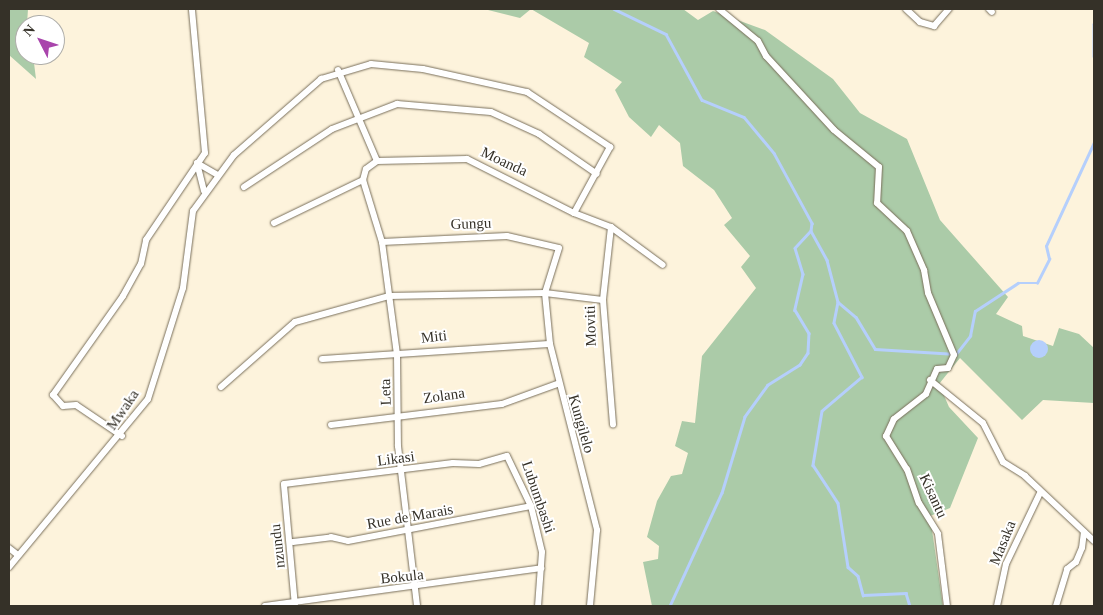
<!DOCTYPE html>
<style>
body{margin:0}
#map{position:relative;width:1103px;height:615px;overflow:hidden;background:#fdf3dc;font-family:Georgia,serif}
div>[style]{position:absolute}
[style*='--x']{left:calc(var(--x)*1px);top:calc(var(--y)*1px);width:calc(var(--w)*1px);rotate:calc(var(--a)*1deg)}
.green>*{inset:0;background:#abcba8}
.water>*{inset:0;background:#b5cffc}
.round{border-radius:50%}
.stream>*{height:2.5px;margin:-1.25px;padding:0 1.25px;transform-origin:1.25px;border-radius:1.25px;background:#b5cffc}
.roads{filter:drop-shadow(0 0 1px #796f5b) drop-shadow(0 0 1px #796f5b)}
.minor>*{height:6px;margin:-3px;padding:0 3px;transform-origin:3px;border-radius:3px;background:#fff}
span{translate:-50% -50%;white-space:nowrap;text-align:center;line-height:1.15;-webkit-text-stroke:4px #fff;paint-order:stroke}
.street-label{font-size:15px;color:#353128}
.frame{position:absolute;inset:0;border:10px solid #353128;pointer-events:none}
.north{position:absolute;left:15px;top:15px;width:50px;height:50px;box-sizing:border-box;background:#fff;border:1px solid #aeada9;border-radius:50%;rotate:311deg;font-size:14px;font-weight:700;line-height:20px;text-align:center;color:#353128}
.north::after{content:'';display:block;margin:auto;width:18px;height:22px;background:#a945ac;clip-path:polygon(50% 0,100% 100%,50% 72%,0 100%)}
</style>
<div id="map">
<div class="green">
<i style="clip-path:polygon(9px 9px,28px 9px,25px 55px,33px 55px,36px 79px,9px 55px)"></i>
<i style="clip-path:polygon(484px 9px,683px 9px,698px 20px,713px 11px,765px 30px,833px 79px,860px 113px,907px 139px,940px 220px,1008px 297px,996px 314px,1022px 326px,1023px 336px,1053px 346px,1059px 328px,1079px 334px,1094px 348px,1094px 403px,1043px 400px,1022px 420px,960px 358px,939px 384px,949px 407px,978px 438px,950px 508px,930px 516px,943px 606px,652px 606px,643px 562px,658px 559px,659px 546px,647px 537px,657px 501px,671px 476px,682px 474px,688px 453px,675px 446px,682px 421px,695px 423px,702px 356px,756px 288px,741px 267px,750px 256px,724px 225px,732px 218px,714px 190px,683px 166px,680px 143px,659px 125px,651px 137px,629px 117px,615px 90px,622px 82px,584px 57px,589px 43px,531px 9px,520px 18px)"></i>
</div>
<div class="water">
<i class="round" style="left:1030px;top:340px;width:18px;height:18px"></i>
</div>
<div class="stream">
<i style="--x:614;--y:9;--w:58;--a:25.7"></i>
<i style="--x:666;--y:34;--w:75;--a:61.4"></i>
<i style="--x:702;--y:100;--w:45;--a:22"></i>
<i style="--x:744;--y:117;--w:47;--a:50.2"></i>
<i style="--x:774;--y:153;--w:80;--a:61.5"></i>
<i style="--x:812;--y:223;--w:8;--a:97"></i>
<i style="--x:811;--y:231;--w:23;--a:133"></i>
<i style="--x:795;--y:248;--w:27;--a:73"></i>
<i style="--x:803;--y:274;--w:37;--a:103"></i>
<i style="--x:795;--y:310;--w:27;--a:59"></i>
<i style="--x:809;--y:333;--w:20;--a:93"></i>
<i style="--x:808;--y:353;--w:14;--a:124"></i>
<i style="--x:800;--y:365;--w:38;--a:148"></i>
<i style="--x:768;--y:385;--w:39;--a:126"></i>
<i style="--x:745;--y:417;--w:79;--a:106.8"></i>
<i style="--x:722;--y:493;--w:124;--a:114.7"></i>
<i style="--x:1094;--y:24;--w:32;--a:90"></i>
<i style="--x:811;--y:231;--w:33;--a:61"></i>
<i style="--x:827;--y:260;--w:43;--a:75.3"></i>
<i style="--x:838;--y:302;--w:21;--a:101"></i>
<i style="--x:834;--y:323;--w:61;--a:62.6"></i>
<i style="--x:862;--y:377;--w:52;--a:139.6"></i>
<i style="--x:822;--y:411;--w:55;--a:99.5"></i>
<i style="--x:813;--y:465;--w:45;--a:56.7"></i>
<i style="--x:838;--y:503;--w:65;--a:81.1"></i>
<i style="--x:848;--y:567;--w:13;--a:42"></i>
<i style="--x:858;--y:576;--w:20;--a:75"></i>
<i style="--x:863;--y:595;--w:43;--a:-2.7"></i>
<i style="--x:906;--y:593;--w:14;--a:73"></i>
<i style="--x:838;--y:302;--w:23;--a:40"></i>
<i style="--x:856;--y:317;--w:37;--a:59"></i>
<i style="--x:875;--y:349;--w:81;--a:3.5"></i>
<i style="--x:956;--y:354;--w:23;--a:-52"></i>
<i style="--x:970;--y:336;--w:25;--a:-79"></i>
<i style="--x:975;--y:311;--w:51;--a:-33.1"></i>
<i style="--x:1018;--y:283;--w:19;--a:0"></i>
<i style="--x:1037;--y:283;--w:27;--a:-63"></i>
<i style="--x:1049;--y:259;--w:13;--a:-103"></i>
<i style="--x:1046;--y:246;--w:115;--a:-65.2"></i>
</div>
<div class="roads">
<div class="minor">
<i style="--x:719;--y:9;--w:50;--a:39.4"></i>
<i style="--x:758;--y:41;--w:17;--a:62"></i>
<i style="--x:766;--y:56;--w:100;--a:47.4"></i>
<i style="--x:834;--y:130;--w:58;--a:39.4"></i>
<i style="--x:879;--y:167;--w:36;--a:93"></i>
<i style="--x:877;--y:203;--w:41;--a:43"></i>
<i style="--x:907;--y:231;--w:43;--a:66.4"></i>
<i style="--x:924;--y:270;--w:23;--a:80"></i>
<i style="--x:928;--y:293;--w:67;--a:67.2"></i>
<i style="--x:954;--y:355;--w:14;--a:115"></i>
<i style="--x:948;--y:368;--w:11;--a:175"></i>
<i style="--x:937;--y:369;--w:27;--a:114"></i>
<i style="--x:926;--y:394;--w:41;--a:142"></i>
<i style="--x:894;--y:419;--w:19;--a:115"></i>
<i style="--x:886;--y:436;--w:39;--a:58"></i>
<i style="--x:907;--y:469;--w:36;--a:71"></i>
<i style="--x:919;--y:503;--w:36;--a:58"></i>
<i style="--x:938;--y:534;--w:73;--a:82.9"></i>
<i style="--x:906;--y:9;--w:19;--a:43"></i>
<i style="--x:920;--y:22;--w:15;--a:16"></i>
<i style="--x:934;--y:26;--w:23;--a:-49"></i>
<i style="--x:989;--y:9;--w:4;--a:45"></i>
<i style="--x:338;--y:70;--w:99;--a:66.8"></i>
<i style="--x:197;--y:163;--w:29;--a:76"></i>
<i style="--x:197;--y:163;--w:24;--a:30"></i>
<i style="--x:363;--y:180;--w:65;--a:73"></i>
<i style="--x:382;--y:242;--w:113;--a:82.4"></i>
<i style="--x:397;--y:354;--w:92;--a:89.4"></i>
<i style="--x:398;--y:446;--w:161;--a:83.2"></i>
<i style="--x:244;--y:187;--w:105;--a:-33.4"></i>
<i style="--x:332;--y:129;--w:70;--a:-21"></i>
<i style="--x:397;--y:104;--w:94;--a:4.9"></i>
<i style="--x:491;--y:112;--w:53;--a:24.6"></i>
<i style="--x:539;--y:134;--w:70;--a:34.6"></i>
<i style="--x:274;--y:223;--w:99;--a:-25.8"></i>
<i style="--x:363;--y:180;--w:11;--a:-75"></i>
<i style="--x:366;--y:169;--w:14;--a:-36"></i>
<i style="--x:377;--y:161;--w:90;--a:-1.3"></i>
<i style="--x:467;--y:159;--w:120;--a:26.8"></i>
<i style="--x:574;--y:213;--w:40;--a:21"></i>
<i style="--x:611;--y:227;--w:64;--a:36.2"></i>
<i style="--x:611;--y:227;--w:73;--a:96.3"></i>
<i style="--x:603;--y:300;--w:125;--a:85.4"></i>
<i style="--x:382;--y:242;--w:125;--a:-2.7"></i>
<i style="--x:507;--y:236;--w:53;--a:13"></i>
<i style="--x:559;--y:248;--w:47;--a:107.3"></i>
<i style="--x:545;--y:293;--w:51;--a:84.4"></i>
<i style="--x:550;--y:344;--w:192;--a:75.8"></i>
<i style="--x:597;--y:530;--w:76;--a:95.3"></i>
<i style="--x:322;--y:359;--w:228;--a:-3.8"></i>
<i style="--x:930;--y:380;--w:68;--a:39.1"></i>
<i style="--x:983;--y:423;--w:44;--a:62.9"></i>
<i style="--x:1003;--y:462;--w:26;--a:32"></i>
<i style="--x:1025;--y:476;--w:95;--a:43.3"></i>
<i style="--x:221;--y:387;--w:98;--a:-41.3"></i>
<i style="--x:295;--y:322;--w:98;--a:-15.5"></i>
<i style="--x:389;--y:296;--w:156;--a:-1.1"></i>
<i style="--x:545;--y:293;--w:58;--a:6.9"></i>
<i style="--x:331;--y:425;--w:172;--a:-7"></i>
<i style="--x:502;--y:404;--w:59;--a:-20"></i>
<i style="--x:122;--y:436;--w:55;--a:-146"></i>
<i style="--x:76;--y:405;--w:13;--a:176"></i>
<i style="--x:63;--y:406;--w:15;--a:-132"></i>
<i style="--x:53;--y:395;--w:121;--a:-54.7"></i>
<i style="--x:123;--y:296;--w:37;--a:-61"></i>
<i style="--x:141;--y:264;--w:25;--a:-78"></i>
<i style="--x:146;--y:240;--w:105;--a:-55.9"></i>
<i style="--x:205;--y:153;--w:145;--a:-95.2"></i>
<i style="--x:293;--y:542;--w:38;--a:-7"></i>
<i style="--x:331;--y:537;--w:17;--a:13"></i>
<i style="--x:348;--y:541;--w:186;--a:-10.8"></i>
<i style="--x:9;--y:548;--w:11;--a:38"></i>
<i style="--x:9;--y:567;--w:218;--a:-50.4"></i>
<i style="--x:148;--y:399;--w:116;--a:-72.5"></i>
<i style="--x:183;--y:288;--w:78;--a:-82.6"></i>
<i style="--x:193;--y:211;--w:69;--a:-53.8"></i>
<i style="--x:234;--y:155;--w:116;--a:-41.1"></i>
<i style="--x:321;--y:79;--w:52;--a:-16.7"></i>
<i style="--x:371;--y:64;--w:52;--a:5.5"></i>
<i style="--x:423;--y:69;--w:107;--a:12.5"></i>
<i style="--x:527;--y:92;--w:100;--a:33.5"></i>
<i style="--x:610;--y:147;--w:75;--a:118.6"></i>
<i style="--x:265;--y:606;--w:279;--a:-7.8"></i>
<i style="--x:295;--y:606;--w:122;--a:-95.2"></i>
<i style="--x:284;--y:484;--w:170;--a:-7.1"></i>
<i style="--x:453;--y:463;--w:26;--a:2"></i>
<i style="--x:479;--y:464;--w:29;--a:-16"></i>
<i style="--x:507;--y:456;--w:55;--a:64.4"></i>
<i style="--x:531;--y:506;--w:47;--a:76.6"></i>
<i style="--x:542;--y:552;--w:54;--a:94.2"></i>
<i style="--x:997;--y:606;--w:43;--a:-77.9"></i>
<i style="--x:1006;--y:564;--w:79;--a:-64.4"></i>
<i style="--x:1056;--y:606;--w:39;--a:-73"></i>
<i style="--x:1067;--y:569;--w:11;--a:-38"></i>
<i style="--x:1076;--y:562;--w:15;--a:-67"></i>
<i style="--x:1082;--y:548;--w:16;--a:-83"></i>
</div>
</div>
<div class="street-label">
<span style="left:504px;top:162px;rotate:25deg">Moanda</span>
<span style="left:471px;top:224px;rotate:-2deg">Gungu</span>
<span style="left:591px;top:326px;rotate:-92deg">Moviti</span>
<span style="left:434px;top:337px;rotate:-6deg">Miti</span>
<span style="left:386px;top:392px;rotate:-92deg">Leta</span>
<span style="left:444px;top:396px;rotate:-8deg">Zolana</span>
<span style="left:123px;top:410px;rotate:-56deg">Mwaka</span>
<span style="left:581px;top:424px;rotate:74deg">Kungilelo</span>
<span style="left:396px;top:459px;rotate:-7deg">Likasi</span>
<span style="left:933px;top:496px;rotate:65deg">Kisantu</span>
<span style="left:538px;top:497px;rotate:71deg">Lubumbashi</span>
<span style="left:410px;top:517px;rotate:-10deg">Rue de Marais</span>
<span style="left:1003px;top:543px;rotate:-68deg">Masaka</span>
<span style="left:278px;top:546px;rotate:-96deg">nzundu</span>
<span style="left:402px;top:577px;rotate:-6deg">Bokula</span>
</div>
<div class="frame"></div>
<div class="north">N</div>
</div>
